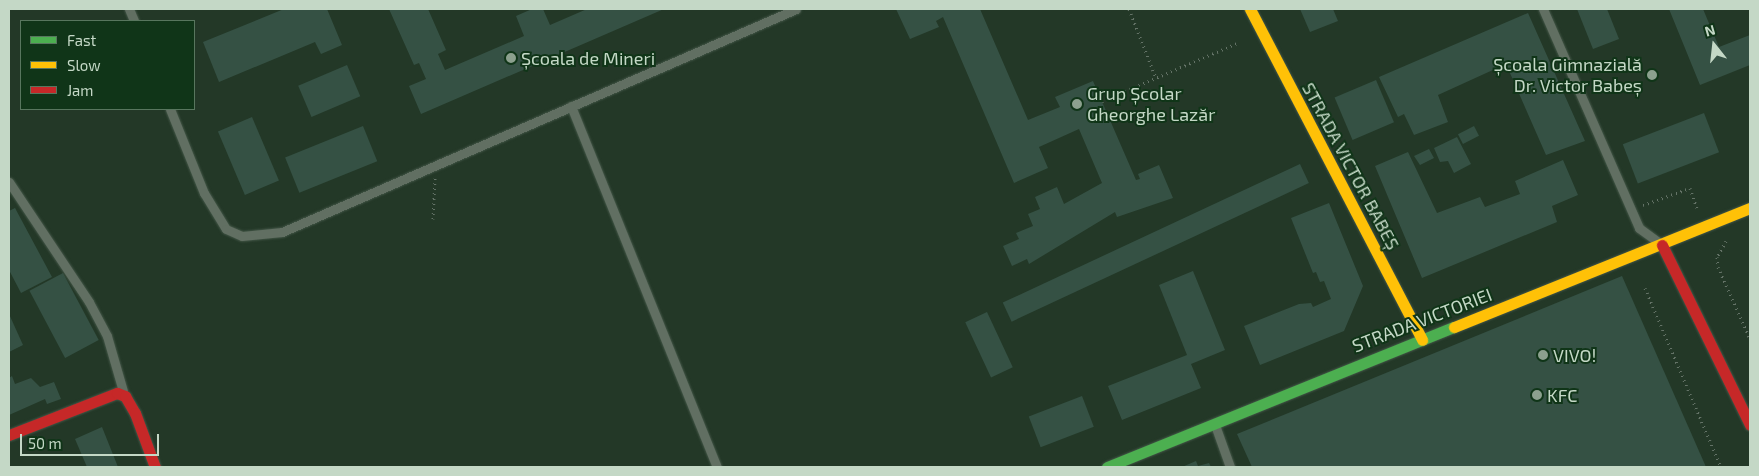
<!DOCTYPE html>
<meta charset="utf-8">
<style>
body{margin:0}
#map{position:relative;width:1759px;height:476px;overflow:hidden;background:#233827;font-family:"Exo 2",sans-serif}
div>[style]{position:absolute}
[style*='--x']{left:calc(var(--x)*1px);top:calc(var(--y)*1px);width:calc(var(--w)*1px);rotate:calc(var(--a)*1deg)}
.building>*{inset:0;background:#355144;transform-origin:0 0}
.path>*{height:3px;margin-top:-1.5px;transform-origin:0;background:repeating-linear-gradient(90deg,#647367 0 1px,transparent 0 5px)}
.roads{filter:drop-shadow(0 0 1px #435647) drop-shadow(0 0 1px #435647)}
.lane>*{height:9px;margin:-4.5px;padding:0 4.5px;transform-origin:4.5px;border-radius:4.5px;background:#616f62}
.fast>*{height:11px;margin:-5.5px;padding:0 5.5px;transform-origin:5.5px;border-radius:5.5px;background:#4caf50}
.slow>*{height:11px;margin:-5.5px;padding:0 5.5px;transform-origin:5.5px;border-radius:5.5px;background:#ffc107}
.jam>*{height:11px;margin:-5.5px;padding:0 5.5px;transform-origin:5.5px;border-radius:5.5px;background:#c62828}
.dots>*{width:14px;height:14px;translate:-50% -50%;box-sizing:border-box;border:2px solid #103518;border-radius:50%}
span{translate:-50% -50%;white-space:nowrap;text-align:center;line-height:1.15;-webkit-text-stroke:4px #103518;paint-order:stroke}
.poi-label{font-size:18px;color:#c4d8c6}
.left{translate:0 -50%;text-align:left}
.right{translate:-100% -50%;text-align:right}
.street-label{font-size:18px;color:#c4d8c6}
.frame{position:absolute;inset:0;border:10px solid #c4d8c6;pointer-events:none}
.legend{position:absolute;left:20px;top:20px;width:175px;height:90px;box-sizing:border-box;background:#103518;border:1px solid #58765e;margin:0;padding:6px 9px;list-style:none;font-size:15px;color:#c4d8c6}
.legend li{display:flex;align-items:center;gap:10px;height:25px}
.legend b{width:25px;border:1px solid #58765e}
.north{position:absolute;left:1689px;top:20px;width:50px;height:50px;-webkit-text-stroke:4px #103518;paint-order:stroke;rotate:344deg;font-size:14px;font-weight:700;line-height:20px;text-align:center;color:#c4d8c6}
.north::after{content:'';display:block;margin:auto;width:18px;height:22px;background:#c4d8c6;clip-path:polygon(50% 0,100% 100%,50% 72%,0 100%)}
.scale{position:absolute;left:20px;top:434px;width:139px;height:22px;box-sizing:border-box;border:2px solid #c4d8c6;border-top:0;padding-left:6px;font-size:15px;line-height:18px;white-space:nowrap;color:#c4d8c6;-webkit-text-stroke:4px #103518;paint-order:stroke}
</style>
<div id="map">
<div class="building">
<i style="clip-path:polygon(284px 9px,327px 9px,342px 45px,321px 54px,315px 42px,219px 82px,203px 42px)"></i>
<i style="clip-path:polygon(389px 9px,428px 9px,446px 50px,438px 54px,445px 70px,524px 36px,516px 16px,532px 9px,543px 9px,550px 25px,587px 9px,664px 9px,421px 114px,409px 86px,426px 79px,419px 63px,414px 65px)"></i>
<i style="clip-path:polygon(896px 9px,980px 9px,1028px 120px,1060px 107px,1055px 97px,1093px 81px,1136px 180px,1140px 179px,1138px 174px,1159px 165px,1173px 198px,1117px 217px,1115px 212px,1029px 264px,1027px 259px,1012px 266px,1003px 246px,1019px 239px,1016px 233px,1033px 226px,1028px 214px,1040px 209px,1035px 197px,1057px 187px,1064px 204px,1102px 183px,1079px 129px,1039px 147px,1048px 168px,1014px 183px,943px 17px,936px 21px,939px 27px,910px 39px)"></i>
<i style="clip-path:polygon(1300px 9px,1333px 9px,1338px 21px,1310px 32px)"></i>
<i style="clip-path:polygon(1577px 9px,1607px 9px,1619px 39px,1593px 49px)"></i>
<i style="clip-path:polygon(1669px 9px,1703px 9px,1719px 47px,1750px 35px,1750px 65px,1700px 85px)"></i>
<i style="clip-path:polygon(1528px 13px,1585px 141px,1546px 155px,1506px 64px,1438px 95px,1448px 122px,1414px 135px,1404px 114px,1398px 117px,1379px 77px)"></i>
<i style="left:347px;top:65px;width:34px;height:53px;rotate:67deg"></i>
<i style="left:1376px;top:80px;width:46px;height:45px;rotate:67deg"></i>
<i style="left:1704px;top:113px;width:42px;height:87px;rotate:69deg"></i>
<i style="left:252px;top:117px;width:69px;height:37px;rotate:67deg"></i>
<i style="left:363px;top:126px;width:38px;height:84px;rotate:68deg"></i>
<i style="left:1474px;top:126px;width:11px;height:18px;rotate:63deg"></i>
<i style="clip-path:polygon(1457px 137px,1471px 164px,1454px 173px,1448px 161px,1440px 162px,1434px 148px)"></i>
<i style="clip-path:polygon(1429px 149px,1434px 158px,1420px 165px,1414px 156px)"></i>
<i style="clip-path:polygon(1408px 152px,1437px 213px,1480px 197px,1485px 207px,1520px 194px,1515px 181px,1563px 160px,1578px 195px,1552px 206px,1557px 222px,1422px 278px,1375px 166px)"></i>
<i style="left:1300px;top:164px;width:21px;height:328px;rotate:65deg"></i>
<i style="clip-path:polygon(1329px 203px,1363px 286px,1344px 331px,1260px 365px,1244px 326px,1299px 304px,1311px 303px,1313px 307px,1331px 299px,1324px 281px,1320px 282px,1316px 272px,1313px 273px,1291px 218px)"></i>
<i style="clip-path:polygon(15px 208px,52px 277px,21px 293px,9px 270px,9px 211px)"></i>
<i style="clip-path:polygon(1193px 271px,1225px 350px,1191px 364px,1201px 388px,1122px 420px,1108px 386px,1187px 355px,1159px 285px)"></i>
<i style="left:63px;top:273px;width:76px;height:38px;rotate:62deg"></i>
<i style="clip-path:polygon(1622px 276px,1706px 467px,1252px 467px,1237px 434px)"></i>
<i style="left:987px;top:312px;width:61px;height:24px;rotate:65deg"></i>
<i style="clip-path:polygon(9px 314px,23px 345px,9px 352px)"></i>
<i style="clip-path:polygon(12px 376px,15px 384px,31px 378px,40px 387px,54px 382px,61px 399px,47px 404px,45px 399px,9px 415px,9px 378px)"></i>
<i style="left:1082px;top:396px;width:33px;height:57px;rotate:69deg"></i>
<i style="clip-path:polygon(102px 427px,118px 467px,87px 467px,75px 439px)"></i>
<i style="clip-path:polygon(1196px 461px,1198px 466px,1209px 463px,1211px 467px,1182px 467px)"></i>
</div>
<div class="path">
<i style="--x:1129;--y:9;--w:74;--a:68.6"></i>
<i style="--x:1102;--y:101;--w:147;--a:-23.2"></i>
<i style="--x:1643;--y:205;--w:50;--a:-19.9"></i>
<i style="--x:1690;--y:188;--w:21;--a:71"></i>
<i style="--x:433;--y:219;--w:41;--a:-87.2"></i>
<i style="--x:1726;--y:241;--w:18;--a:119"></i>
<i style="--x:1717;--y:257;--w:10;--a:84"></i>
<i style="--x:1718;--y:267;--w:79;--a:66"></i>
<i style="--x:1645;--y:288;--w:194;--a:67"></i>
</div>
<div class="roads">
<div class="lane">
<i style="--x:129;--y:9;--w:13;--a:67"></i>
<i style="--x:1543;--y:9;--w:239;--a:66.3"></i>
<i style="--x:1639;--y:228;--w:24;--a:36"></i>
<i style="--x:571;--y:106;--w:389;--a:68"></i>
<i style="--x:170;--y:109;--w:91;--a:68"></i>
<i style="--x:204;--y:193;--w:42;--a:58.6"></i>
<i style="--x:226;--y:229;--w:17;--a:24"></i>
<i style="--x:242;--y:236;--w:40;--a:-5.7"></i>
<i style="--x:282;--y:232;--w:560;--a:-23.45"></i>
<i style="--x:9;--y:182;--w:144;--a:56.3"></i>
<i style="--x:89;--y:302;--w:38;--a:62"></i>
<i style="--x:107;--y:336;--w:57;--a:73.8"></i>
<i style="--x:1215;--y:425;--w:45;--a:70.3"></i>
</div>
<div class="fast">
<i style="--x:1107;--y:467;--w:374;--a:-22"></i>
</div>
<div class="slow">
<i style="--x:1250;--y:9;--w:373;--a:62.5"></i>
<i style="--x:1454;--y:327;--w:319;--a:-21.9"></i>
</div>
<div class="jam">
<i style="--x:1662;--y:245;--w:200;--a:63.9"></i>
<i style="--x:9;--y:435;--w:116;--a:-21.3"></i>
<i style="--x:117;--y:393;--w:9;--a:21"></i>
<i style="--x:125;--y:396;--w:20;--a:60"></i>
<i style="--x:135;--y:413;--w:58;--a:69.7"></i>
</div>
</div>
<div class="dots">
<i style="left:511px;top:58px;background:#8ca08e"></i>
<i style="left:1652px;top:75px;background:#8ca08e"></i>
<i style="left:1077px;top:104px;background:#8ca08e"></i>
<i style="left:1543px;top:355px;background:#8ca08e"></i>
<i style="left:1537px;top:395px;background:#8ca08e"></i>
</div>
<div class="poi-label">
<span class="left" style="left:521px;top:58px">Școala de Mineri</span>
<span class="right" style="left:1642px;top:75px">Școala Gimnazială<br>Dr. Victor Babeș</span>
<span class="left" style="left:1087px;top:104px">Grup Școlar<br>Gheorghe Lazăr</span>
<span class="left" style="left:1553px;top:355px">VIVO!</span>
<span class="left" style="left:1547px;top:395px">KFC</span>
</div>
<div class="street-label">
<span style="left:1351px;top:166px;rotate:62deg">STRADA VICTOR BABEȘ</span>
<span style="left:1422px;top:320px;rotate:-21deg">STRADA VICTORIEI</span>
</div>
<div class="frame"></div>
<ul class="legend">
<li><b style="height:6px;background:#4caf50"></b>Fast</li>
<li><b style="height:6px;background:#ffc107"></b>Slow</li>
<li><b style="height:6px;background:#c62828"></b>Jam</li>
</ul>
<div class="north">N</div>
<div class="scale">50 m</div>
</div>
